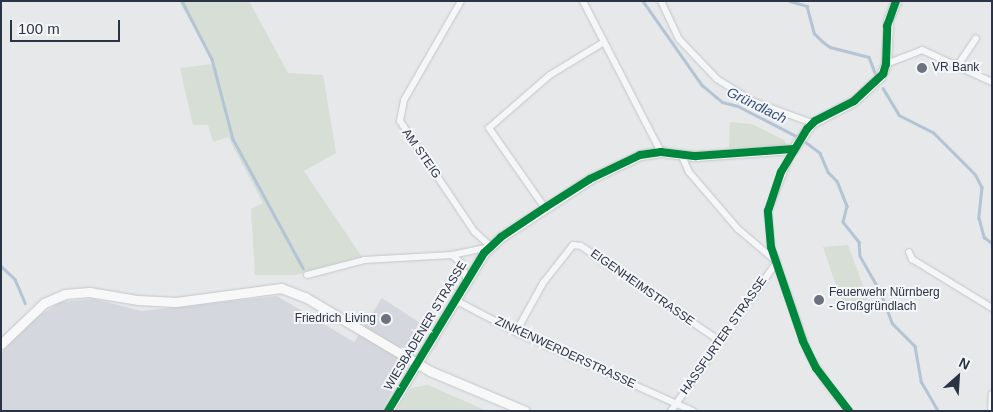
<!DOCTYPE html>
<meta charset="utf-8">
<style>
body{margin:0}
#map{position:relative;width:993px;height:412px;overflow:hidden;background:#e6e8ea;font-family:Arial,sans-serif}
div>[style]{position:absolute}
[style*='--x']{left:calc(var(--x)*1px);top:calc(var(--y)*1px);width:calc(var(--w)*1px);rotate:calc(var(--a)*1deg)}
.built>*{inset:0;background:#d4d7dd}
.green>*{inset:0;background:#d6ded6}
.stream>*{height:2.5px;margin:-1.25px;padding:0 1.25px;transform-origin:1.25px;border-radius:1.25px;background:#b4c4d5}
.roads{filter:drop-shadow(0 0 1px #c4c6c8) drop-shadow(0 0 1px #c4c6c8)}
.street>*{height:6px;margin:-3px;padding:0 3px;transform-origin:3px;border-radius:3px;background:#f5f6f7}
.secondary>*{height:9px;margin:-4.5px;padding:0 4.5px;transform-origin:4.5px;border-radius:4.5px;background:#f8f8f8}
.cycleway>*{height:8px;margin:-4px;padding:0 4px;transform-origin:4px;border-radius:4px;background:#00873e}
.dots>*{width:14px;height:14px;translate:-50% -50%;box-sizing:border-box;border:2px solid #f4f6f9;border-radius:50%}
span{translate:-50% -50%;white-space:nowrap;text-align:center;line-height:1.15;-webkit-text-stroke:4px #f4f6f9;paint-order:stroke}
.poi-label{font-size:12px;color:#2b3445}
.left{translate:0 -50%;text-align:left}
.right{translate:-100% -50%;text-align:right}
.street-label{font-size:12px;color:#2b3445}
.water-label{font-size:14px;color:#34527a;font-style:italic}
.frame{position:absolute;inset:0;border:2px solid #2b3445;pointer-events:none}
.north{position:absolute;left:933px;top:352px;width:50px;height:50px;-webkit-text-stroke:4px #f4f6f9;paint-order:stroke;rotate:26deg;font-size:14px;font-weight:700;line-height:20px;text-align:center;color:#2b3445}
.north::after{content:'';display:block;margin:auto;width:18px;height:22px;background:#2b3445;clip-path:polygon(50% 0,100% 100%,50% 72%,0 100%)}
.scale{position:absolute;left:10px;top:20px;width:110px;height:22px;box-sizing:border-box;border:2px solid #2b3445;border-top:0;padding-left:6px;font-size:15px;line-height:18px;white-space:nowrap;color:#2b3445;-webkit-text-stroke:4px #f4f6f9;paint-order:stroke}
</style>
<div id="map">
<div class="built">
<i style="clip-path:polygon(277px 296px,354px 342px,382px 298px,426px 327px,382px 411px,1px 411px,1px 353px,30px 322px,60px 302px,94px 299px,142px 311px)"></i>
</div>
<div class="green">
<i style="clip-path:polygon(179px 1px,249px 1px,288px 73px,323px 75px,336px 153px,304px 171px,362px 257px,296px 275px,255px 275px,251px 209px,263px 203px,228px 137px,213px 142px,208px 125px,193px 125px,180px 68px,214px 64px)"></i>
<i style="clip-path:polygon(730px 122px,752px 124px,784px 140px,787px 145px,729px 148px)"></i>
<i style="clip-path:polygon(848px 245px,868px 299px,844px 308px,823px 247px)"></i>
<i style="clip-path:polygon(428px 385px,487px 411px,395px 411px,411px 388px)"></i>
</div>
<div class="stream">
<i style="--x:182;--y:1;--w:65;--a:62.7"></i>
<i style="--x:212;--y:59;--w:83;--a:75.3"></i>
<i style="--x:233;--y:139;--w:147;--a:61.5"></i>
<i style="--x:643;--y:1;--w:103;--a:54.9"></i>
<i style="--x:702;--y:85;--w:26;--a:40"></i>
<i style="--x:722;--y:102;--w:16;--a:14"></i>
<i style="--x:738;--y:106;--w:68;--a:27.3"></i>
<i style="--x:790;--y:1;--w:18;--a:16"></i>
<i style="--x:807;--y:6;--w:28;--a:75"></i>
<i style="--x:814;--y:33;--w:11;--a:45"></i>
<i style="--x:822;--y:41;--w:10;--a:37"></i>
<i style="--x:830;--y:47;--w:40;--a:14.4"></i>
<i style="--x:869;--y:57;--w:17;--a:69"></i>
<i style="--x:883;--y:88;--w:31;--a:59"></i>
<i style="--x:899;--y:115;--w:38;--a:27"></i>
<i style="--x:933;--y:132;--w:59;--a:45"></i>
<i style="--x:975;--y:174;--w:15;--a:62"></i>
<i style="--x:982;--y:187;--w:31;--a:96"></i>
<i style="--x:979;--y:218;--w:20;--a:75"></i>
<i style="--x:984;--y:237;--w:10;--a:37"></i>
<i style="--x:803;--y:140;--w:21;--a:37"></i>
<i style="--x:820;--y:153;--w:21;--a:67"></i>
<i style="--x:828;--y:172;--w:13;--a:45"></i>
<i style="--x:837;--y:181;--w:27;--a:68"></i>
<i style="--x:847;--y:206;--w:16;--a:104"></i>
<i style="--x:843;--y:222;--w:26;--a:51"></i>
<i style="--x:859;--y:242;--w:14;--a:86"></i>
<i style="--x:860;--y:256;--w:40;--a:60.3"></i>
<i style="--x:880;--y:291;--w:34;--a:69"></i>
<i style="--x:892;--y:323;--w:33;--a:45"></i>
<i style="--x:915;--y:346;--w:36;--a:80"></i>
<i style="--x:921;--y:381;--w:34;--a:60"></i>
<i style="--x:1;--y:266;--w:19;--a:43"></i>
<i style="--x:15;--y:279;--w:26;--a:67"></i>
</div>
<div class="roads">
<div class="street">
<i style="--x:461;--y:1;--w:114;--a:119.9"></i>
<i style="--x:404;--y:100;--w:21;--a:101"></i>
<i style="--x:400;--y:121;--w:133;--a:56.1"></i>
<i style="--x:474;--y:231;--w:22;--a:43"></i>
<i style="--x:583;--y:1;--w:170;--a:62.7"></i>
<i style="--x:661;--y:1;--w:42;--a:64.7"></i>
<i style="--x:679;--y:39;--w:55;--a:46.5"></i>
<i style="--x:717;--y:79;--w:41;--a:32.2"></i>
<i style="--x:752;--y:101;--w:64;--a:20.1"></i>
<i style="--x:886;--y:64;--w:39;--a:-21"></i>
<i style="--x:922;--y:50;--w:77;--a:24.6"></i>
<i style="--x:958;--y:65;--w:32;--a:-56"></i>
<i style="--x:793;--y:149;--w:67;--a:112"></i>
<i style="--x:768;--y:211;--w:36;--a:85"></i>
<i style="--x:771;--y:247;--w:114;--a:70.6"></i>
<i style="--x:809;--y:355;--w:32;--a:58"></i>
<i style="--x:826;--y:382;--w:37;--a:52"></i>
<i style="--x:545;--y:208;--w:98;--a:-125"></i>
<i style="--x:489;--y:128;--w:81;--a:-41"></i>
<i style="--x:550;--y:75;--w:63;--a:-31.4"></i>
<i style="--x:909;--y:252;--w:8;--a:67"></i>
<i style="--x:912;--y:259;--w:94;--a:31.5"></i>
<i style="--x:452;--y:255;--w:12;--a:42"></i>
<i style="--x:461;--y:263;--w:18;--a:71"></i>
<i style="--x:307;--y:275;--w:59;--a:-14.7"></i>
<i style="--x:364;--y:260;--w:88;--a:-3.3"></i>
<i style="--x:452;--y:255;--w:38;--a:-12"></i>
<i style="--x:455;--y:300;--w:69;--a:27.7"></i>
<i style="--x:516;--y:332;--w:194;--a:24.1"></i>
<i style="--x:516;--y:332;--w:56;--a:-61.1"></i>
<i style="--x:543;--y:283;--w:48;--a:-51.7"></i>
<i style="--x:573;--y:245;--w:8;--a:7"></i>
<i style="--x:581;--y:246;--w:170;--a:34.4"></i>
<i style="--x:671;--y:411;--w:183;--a:-54.6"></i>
<i style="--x:777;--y:262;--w:51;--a:-139.8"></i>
<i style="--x:738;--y:229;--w:75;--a:-130.7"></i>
<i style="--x:689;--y:172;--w:17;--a:-114"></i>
<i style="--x:991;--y:411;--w:17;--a:-87"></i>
</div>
<div class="secondary">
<i style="--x:1;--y:344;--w:59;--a:-43.6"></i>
<i style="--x:44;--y:303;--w:23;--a:-23"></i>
<i style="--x:65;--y:294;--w:24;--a:-5"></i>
<i style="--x:89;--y:292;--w:50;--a:9.3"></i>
<i style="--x:138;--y:300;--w:38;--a:3"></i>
<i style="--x:176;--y:302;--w:106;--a:-7.6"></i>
<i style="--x:281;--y:288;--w:26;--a:21"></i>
<i style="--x:305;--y:297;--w:145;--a:30.6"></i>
<i style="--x:430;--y:371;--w:103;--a:22.8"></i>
<i style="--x:388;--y:411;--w:185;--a:-58.7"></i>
<i style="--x:484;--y:253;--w:23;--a:-43"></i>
<i style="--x:501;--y:237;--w:106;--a:-33.1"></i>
<i style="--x:590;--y:179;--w:55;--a:-25.6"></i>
<i style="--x:640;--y:155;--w:21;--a:-8"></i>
<i style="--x:661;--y:152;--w:35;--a:7"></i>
<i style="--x:696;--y:156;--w:97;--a:-4.1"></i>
<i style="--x:793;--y:149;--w:32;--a:-54"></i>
<i style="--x:812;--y:123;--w:47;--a:-27.6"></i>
<i style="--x:854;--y:101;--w:35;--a:-43"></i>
<i style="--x:880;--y:77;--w:14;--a:-65"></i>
<i style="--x:886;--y:64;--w:44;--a:-87.4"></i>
<i style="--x:888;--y:20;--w:21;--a:-67"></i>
</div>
</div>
<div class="cycleway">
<i style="--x:388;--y:411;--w:185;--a:-58.7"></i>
<i style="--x:484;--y:253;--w:23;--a:-43"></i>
<i style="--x:501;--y:237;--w:54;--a:-33.7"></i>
<i style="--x:546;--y:207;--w:52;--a:-32.5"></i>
<i style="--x:590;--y:179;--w:55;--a:-25.6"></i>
<i style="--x:640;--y:155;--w:21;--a:-8"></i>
<i style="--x:661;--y:152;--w:35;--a:7"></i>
<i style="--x:696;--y:156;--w:97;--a:-4.1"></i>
<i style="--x:849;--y:411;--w:54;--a:-127.5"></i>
<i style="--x:816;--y:368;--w:30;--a:-116"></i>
<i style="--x:803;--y:341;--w:99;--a:-108.8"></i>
<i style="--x:771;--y:247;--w:36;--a:-95"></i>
<i style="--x:768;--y:211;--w:41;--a:-71.6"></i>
<i style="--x:781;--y:172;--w:50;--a:-58.8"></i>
<i style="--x:807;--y:129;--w:11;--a:-45"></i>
<i style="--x:815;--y:121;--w:44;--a:-27.1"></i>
<i style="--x:854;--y:101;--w:40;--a:-43"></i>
<i style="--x:883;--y:74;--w:10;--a:-73"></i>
<i style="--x:886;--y:64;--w:38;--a:-88"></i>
<i style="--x:887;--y:26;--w:27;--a:-70"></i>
</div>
<div class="dots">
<i style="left:922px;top:68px;background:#6c737f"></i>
<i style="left:819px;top:300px;background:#6c737f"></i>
<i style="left:386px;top:319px;background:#6c737f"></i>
</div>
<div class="poi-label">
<span class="left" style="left:932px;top:68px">VR Bank</span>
<span class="left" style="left:829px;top:300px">Feuerwehr Nürnberg<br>- Großgründlach</span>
<span class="right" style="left:376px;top:319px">Friedrich Living</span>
</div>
<div class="street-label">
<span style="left:421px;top:154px;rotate:55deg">AM STEIG</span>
<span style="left:642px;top:288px;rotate:35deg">EIGENHEIMSTRASSE</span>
<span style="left:426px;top:326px;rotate:-59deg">WIESBADENER STRASSE</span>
<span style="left:724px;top:336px;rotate:-55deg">HASSFURTER STRASSE</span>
<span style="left:565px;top:353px;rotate:25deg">ZINKENWERDERSTRASSE</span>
</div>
<div class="water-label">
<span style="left:757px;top:105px;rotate:26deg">Gründlach</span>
</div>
<div class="frame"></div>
<div class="north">N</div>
<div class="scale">100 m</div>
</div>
